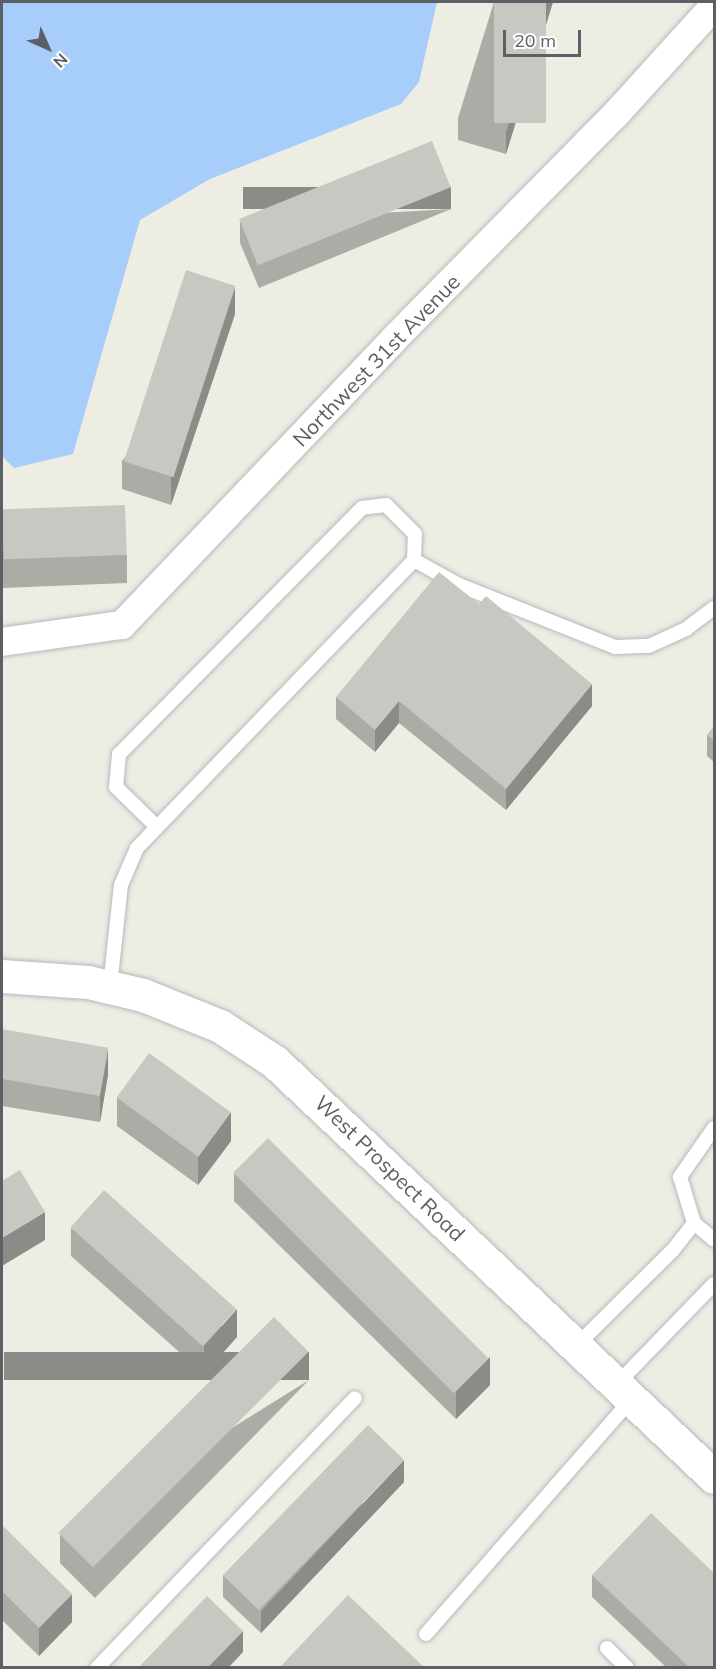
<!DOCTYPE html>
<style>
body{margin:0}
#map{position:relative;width:716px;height:1669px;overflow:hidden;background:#eeede4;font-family:Mulish,sans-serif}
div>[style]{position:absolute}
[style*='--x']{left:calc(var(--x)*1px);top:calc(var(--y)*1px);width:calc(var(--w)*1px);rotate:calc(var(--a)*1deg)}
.water>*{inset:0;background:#a7cefa}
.roads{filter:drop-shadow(0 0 2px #b6b9bd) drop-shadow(0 0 2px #b6b9bd)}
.lane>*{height:14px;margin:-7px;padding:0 7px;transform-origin:7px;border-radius:7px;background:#fff}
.street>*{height:28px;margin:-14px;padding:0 14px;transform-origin:14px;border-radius:14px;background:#fff}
.secondary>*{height:33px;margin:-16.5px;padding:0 16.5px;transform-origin:16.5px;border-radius:16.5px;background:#fff}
.wall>*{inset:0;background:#adaba6}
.shaded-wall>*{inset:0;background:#8d8b87;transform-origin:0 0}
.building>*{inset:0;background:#c9c7c1;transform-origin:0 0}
span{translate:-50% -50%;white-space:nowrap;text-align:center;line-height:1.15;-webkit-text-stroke:5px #fff;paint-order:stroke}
.street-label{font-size:21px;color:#5c5f64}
.frame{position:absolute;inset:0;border:3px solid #5c5f64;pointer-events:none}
.north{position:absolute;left:18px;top:18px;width:60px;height:60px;-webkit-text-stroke:4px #fff;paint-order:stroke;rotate:135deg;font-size:16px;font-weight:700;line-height:24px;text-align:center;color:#5c5f64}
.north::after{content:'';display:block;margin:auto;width:21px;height:27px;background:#5c5f64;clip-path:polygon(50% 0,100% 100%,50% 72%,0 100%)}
.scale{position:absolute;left:503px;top:30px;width:78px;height:27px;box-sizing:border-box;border:3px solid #5c5f64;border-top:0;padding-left:8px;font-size:18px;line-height:21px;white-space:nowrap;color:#5c5f64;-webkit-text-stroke:4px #fff;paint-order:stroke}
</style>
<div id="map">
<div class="water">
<i style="clip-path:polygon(2px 2px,437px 2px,419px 82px,401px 104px,210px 179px,140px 220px,73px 454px,14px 468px,2px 456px)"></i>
</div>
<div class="roads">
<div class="lane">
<i style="--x:414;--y:560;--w:51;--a:29.1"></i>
<i style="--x:459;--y:585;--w:168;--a:21.7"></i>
<i style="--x:615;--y:647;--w:34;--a:-2"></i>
<i style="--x:649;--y:646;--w:41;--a:-24.7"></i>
<i style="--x:686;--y:629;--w:35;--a:-37"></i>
<i style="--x:110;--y:986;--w:102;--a:-83.8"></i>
<i style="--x:121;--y:885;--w:40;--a:-66.6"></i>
<i style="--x:137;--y:848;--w:400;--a:-46.1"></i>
<i style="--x:414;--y:560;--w:26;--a:-88"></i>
<i style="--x:415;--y:534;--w:41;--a:-135"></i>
<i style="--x:386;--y:505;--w:24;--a:173"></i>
<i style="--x:362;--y:508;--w:346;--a:134.6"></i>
<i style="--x:119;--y:754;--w:33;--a:95"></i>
<i style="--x:116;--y:787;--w:57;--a:44.3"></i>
<i style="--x:714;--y:1128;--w:60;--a:124.8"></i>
<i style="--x:680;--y:1177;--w:48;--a:73.1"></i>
<i style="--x:694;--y:1223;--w:26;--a:40"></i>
<i style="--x:576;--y:1346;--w:136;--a:-44.7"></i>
<i style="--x:673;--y:1250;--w:34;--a:-52"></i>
<i style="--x:617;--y:1384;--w:139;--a:-45.9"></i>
<i style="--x:426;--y:1634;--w:313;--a:-48.8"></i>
<i style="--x:607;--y:1648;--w:28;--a:45"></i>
<i style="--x:97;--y:1668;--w:373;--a:-46.3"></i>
</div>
<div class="street">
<i style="--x:2;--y:642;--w:121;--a:-8.1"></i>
<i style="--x:122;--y:625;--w:396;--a:-46.4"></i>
<i style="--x:395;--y:338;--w:315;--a:-45.4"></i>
<i style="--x:616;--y:114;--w:146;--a:-47.8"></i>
</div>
<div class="secondary">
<i style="--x:2;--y:976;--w:86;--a:4"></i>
<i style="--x:88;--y:982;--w:57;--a:13.3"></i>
<i style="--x:143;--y:995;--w:83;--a:21.9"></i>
<i style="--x:220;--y:1026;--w:66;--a:33.2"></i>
<i style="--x:275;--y:1062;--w:604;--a:43.39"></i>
</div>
</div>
<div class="wall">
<i style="clip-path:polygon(494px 2px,553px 2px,506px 154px,458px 140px,458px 118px)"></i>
<i style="clip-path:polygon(451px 209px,259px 288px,240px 243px,240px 221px)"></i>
<i style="clip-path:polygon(235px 314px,171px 505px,122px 489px,122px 461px)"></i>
<i style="clip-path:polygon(2px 510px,127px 555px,127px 583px,2px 588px)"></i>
<i style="clip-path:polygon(336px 697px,592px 706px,506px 810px,399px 723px,375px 752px,336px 719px)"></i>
<i style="clip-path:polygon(714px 726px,714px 762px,707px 756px,707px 735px)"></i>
<i style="clip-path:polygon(2px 1035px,108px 1075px,100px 1122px,2px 1106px)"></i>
<i style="clip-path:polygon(117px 1098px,231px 1141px,198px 1185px,117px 1126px)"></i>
<i style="clip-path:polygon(234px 1173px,490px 1385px,456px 1419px,234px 1201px)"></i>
<i style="clip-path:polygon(71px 1228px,237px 1337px,204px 1374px,71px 1256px)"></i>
<i style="clip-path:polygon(309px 1380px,95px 1598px,60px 1563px,60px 1535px)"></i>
<i style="clip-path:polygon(404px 1482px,261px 1633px,223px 1597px,223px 1575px)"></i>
<i style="clip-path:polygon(2px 1525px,72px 1622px,39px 1656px,2px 1620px)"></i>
<i style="clip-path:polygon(592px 1575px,714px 1668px,667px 1668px,592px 1597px)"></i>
</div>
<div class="shaded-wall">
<i style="clip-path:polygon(546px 2px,553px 2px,506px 154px,506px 132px)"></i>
<i style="left:451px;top:187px;width:22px;height:208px;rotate:90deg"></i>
<i style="clip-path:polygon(235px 286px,235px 314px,171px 505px,171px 477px)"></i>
<i style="clip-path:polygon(592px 684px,592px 706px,506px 810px,506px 789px)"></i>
<i style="clip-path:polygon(399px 701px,399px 723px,375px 752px,375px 730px)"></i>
<i style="clip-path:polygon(108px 1047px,108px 1075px,100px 1122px,100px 1094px)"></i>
<i style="clip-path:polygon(231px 1112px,231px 1141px,198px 1185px,198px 1157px)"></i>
<i style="clip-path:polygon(45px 1212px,45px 1240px,2px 1266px,2px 1238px)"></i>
<i style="clip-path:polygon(237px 1309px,237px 1337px,204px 1374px,204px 1346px)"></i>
<i style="left:309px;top:1352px;width:28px;height:305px;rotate:90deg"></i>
<i style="clip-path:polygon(490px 1357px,490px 1385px,456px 1419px,456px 1391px)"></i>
<i style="clip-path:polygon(404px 1460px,404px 1482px,261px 1633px,261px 1611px)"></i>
<i style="clip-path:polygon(72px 1594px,72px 1622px,39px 1656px,39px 1628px)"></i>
<i style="clip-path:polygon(243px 1631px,243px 1652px,228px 1668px,207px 1668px)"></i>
</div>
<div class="building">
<i style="left:494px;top:2px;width:52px;height:121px"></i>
<i style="left:432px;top:141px;width:50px;height:208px;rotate:68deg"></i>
<i style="left:186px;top:270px;width:52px;height:201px;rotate:18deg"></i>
<i style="left:125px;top:505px;width:50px;height:123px;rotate:88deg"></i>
<i style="clip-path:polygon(439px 572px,479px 604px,486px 596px,592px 684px,506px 789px,399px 701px,375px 730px,336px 697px)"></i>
<i style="clip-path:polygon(714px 726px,714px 740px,707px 735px)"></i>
<i style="left:2px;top:1029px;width:108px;height:49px;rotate:10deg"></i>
<i style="left:149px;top:1053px;width:101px;height:55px;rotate:36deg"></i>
<i style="left:268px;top:1138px;width:312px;height:49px;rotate:45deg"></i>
<i style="clip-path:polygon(20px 1170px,45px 1212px,2px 1238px,2px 1181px)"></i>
<i style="left:104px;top:1190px;width:178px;height:50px;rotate:42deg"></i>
<i style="left:274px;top:1317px;width:49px;height:305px;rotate:45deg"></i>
<i style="left:368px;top:1425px;width:50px;height:209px;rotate:44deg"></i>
<i style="clip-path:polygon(651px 1513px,714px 1573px,714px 1668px,690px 1668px,592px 1575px)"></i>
<i style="clip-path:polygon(2px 1525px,72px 1594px,39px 1628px,2px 1591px)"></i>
<i style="clip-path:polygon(348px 1595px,425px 1668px,279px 1668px)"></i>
<i style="clip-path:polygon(207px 1596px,243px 1631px,207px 1668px,138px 1668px)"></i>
</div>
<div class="street-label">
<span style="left:376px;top:360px;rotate:-46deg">Northwest 31st Avenue</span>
<span style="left:390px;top:1168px;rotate:44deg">West Prospect Road</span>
</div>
<div class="frame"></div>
<div class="north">N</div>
<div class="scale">20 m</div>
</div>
